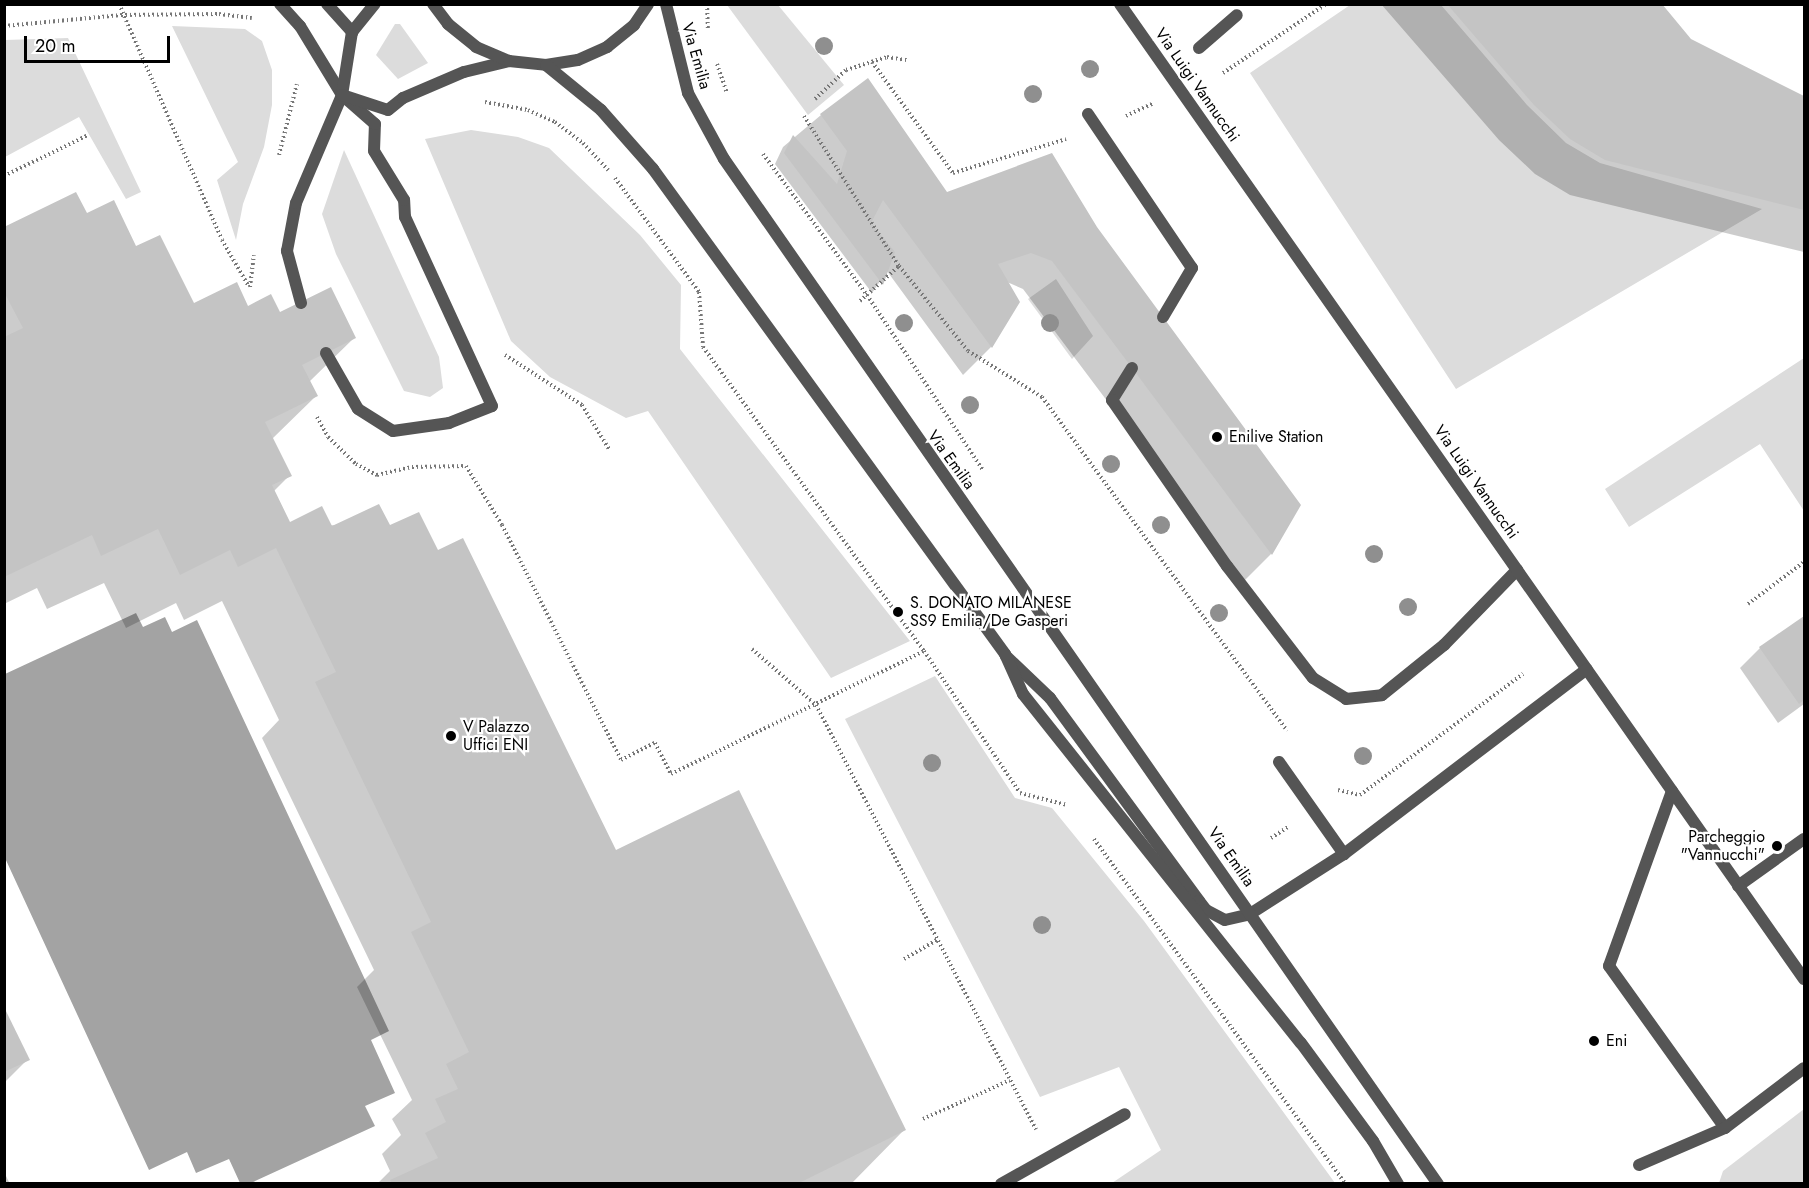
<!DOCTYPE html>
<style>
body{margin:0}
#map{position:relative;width:1809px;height:1188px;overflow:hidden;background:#fff;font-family:Jost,sans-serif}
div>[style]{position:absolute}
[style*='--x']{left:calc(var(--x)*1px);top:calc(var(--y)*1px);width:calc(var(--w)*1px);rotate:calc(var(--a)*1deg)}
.green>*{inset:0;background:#dcdcdc}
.water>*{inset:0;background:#a3a3a3}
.shadow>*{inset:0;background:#0003}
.building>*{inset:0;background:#c4c4c4}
.path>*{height:4px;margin-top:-2px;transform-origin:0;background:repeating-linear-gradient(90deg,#777 0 1.5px,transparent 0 4.5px)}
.service>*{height:12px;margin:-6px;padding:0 6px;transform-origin:6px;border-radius:6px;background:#555}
.minor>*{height:12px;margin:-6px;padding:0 6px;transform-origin:6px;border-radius:6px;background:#555}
.tertiary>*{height:12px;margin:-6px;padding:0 6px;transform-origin:6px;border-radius:6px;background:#555}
.trees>*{width:18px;height:18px;margin:-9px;border-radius:50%;background:#8f8f8f}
.dots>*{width:16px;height:16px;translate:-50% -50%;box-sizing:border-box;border:3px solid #fff;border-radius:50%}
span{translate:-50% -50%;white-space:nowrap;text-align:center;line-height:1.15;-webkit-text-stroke:4.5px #fff;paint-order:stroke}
.street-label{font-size:16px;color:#000}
.poi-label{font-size:16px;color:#000}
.left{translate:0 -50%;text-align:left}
.right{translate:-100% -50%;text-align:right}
.frame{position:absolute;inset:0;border:6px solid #000;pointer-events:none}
.scale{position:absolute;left:24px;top:36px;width:146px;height:27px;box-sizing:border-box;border:3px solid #000;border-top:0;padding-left:8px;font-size:18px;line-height:21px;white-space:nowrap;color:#000;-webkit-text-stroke:4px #fff;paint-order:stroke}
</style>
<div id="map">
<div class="green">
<i style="clip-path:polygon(727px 5px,778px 5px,844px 85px,808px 115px)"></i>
<i style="clip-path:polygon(1350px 5px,1441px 5px,1527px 105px,1566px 143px,1600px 163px,1762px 209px,1456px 389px,1250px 73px)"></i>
<i style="clip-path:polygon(395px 24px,400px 24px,428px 63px,398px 79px,376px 55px)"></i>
<i style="clip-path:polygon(172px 26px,245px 29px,262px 41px,272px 70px,272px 105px,264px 147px,243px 204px,236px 240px,217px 180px,238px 162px)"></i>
<i style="clip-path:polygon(68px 38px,141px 192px,126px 199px,79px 117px,5px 157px,5px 40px)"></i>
<i style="clip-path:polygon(471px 130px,518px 137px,549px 148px,640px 235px,681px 285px,680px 349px,910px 641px,831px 678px,648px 411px,626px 418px,550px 377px,511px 341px,425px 139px)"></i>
<i style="clip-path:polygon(344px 150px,439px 357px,443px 388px,430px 397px,404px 391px,336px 254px,322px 214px)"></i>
<i style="clip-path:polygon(1056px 279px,1093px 336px,1072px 359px,1028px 299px)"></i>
<i style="clip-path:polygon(1804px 358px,1804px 511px,1760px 444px,1629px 527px,1605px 489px)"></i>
<i style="clip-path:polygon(935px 676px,1015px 798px,1052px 808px,1144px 921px,1335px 1183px,1112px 1183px,1161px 1150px,1119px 1067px,1040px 1097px,845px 719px)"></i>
<i style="clip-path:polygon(1804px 1109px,1804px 1183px,1719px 1183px,1723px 1171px)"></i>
</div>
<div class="water">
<i style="clip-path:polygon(136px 613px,143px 627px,165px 617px,172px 632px,197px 620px,389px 1031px,371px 1040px,395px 1093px,365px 1106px,375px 1126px,251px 1183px,240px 1183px,229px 1159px,196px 1173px,187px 1152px,149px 1170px,5px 858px,5px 674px)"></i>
</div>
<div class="shadow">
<i style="clip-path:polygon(1381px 4px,1660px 4px,1691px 40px,1804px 97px,1804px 252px,1570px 195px,1535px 174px,1499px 140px)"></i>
<i style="clip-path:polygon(821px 115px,946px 194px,1096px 228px,1299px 505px,1271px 554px,1243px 582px,1023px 289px,1007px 282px,991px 347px,963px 375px,887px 271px,872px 293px,775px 164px,783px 147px)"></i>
<i style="clip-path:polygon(86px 215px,136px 248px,193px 305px,280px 314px,354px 338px,309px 382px,316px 396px,272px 439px,290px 475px,273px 492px,289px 524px,390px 527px,437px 552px,616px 852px,904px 1130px,851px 1184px,377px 1184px,390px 1171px,382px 1154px,401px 1135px,392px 1119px,412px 1100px,357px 987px,374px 970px,262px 738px,279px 720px,222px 601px,184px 620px,176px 603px,126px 628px,104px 583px,47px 609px,37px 588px,4px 604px,4px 228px)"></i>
<i style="clip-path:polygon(1804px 618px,1804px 704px,1778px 723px,1740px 668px,1760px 648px)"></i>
<i style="clip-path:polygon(4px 1010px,28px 1059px,4px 1083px)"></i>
<i style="clip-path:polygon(4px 1172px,10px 1184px,4px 1184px)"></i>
</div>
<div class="building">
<i style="clip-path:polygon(1447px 4px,1662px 4px,1691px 39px,1804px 96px,1804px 210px,1605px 160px,1570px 139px,1534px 105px)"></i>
<i style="clip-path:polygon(868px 78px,947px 192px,1052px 153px,1097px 227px,1301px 505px,1272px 555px,1052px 261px,1031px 253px,998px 264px,1020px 302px,992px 348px,883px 200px,871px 223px,895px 252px,883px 285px,784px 153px,793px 135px,837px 184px,847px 151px,820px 114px)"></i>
<i style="clip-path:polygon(76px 192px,87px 213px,114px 200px,136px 246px,160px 235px,194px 303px,237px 282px,248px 306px,271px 294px,280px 312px,331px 287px,356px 338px,302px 365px,318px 396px,265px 422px,292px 476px,272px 485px,290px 522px,322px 506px,332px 526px,379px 504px,390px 525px,419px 512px,438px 550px,463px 538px,616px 850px,739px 790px,906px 1130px,797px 1184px,392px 1184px,390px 1180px,438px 1158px,425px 1133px,446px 1122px,435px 1099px,458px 1089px,446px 1064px,469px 1052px,411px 932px,431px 922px,315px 682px,336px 672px,276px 548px,238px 567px,230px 550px,180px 575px,158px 529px,101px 556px,92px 535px,4px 577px,4px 337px,23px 328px,4px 292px,4px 227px)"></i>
<i style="clip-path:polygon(1804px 616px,1804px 700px,1799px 704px,1759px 647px)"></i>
<i style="clip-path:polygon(4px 1007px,30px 1060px,4px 1072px)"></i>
</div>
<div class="path">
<i style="--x:119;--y:4;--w:257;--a:66.4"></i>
<i style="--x:222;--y:240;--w:54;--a:60.1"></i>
<i style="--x:707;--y:4;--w:26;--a:88"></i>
<i style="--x:4;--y:26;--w:118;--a:-5.4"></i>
<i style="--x:121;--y:15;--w:98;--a:-0.6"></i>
<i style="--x:219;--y:14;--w:33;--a:7"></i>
<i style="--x:872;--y:62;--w:137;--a:53.9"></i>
<i style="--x:953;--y:173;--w:118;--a:-16.7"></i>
<i style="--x:717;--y:64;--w:31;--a:71"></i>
<i style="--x:1223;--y:73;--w:124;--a:-33.8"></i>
<i style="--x:815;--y:99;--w:42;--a:-43.1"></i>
<i style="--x:846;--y:70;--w:43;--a:-17.6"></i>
<i style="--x:887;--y:57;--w:20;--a:9"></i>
<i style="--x:485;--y:102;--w:44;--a:10.5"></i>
<i style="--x:528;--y:110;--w:30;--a:24"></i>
<i style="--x:555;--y:122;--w:35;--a:37"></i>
<i style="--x:583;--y:143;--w:37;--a:47"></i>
<i style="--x:804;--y:116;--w:178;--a:57.7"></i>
<i style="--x:899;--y:266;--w:109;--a:50.9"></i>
<i style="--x:968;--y:351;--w:87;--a:31.9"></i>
<i style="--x:1042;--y:397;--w:414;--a:53.7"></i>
<i style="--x:1126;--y:116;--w:29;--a:-25"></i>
<i style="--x:763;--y:154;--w:175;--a:53.6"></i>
<i style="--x:867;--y:295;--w:210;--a:56.5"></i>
<i style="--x:279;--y:155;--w:73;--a:-75.8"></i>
<i style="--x:4;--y:176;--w:93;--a:-26"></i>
<i style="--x:615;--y:178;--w:142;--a:53.6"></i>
<i style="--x:699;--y:292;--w:55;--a:85.8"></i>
<i style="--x:703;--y:347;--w:376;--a:54"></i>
<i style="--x:924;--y:651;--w:171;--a:55.9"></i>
<i style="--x:1020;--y:793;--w:49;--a:14.3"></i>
<i style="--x:250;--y:287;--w:32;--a:-83"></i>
<i style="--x:860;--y:301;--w:52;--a:-41.9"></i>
<i style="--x:505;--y:355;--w:92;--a:33"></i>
<i style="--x:582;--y:405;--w:52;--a:58.5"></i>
<i style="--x:317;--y:417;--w:23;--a:61"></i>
<i style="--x:328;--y:437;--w:39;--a:44"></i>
<i style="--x:356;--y:464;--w:24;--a:28"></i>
<i style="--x:377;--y:475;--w:36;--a:-13"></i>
<i style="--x:412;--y:467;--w:54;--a:-1.1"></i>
<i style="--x:466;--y:466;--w:69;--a:58.6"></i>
<i style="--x:502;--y:525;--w:263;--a:63.1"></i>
<i style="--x:621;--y:760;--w:38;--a:-27"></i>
<i style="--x:655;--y:743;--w:35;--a:63"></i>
<i style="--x:671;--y:774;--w:281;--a:-25.9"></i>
<i style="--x:1748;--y:604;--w:70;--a:-36.9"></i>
<i style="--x:752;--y:649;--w:85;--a:41.2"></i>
<i style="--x:816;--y:705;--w:478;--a:62.6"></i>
<i style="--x:1338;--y:790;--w:23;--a:13"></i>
<i style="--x:1360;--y:795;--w:203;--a:-36.6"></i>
<i style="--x:1271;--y:838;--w:20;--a:-33"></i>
<i style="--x:1094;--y:839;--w:427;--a:53.9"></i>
<i style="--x:904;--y:959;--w:38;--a:-30"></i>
<i style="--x:923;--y:1119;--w:95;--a:-24.1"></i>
</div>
<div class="service">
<i style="--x:280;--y:4;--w:30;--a:48"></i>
<i style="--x:300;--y:26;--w:81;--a:58.7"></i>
<i style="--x:327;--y:4;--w:38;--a:48"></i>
<i style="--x:1199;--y:48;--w:50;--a:-41"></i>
<i style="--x:1088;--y:114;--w:186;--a:56"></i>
<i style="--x:1192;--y:268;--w:57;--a:120.6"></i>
<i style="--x:301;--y:303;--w:54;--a:-105.1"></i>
<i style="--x:287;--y:251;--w:49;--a:-79.4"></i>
<i style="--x:296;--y:203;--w:117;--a:-66.9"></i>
<i style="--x:342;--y:95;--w:64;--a:-81"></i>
<i style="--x:352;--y:32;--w:36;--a:-51"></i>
<i style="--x:326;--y:353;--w:64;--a:60.3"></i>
<i style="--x:358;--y:409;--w:41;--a:32.2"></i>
<i style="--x:393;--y:431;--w:57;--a:-8.1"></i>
<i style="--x:449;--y:423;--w:46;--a:-21.6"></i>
<i style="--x:492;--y:406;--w:208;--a:-114.7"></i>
<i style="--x:405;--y:217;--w:17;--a:-93"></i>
<i style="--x:404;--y:200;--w:57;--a:-121.5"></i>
<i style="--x:374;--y:151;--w:27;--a:-88"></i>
<i style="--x:375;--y:124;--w:44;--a:-138.7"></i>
<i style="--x:342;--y:95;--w:48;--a:18.1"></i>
<i style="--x:388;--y:110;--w:19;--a:-39"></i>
<i style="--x:403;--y:98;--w:66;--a:-23.1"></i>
<i style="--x:464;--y:72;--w:46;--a:-13.7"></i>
<i style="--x:1132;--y:368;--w:38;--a:122"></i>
<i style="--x:1112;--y:400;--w:202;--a:55.3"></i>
<i style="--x:1227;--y:566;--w:141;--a:52.5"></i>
<i style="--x:1313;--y:678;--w:39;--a:32"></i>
<i style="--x:1346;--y:699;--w:36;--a:-6"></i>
<i style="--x:1382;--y:695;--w:80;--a:-38.9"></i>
<i style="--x:1444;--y:645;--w:105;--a:-45.8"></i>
<i style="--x:1672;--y:791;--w:186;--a:109.8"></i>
<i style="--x:1609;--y:966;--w:199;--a:54.4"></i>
<i style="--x:1738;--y:886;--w:81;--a:-35.5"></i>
<i style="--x:1639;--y:1165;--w:94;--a:-23.3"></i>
<i style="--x:1725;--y:1128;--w:99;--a:-37.2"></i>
<i style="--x:1001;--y:1184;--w:142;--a:-29.4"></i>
</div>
<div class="minor">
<i style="--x:1120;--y:4;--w:1191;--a:54.95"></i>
<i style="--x:1006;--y:656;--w:61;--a:43.7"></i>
<i style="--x:1050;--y:698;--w:252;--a:53.7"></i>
<i style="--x:1199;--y:901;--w:11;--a:52"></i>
<i style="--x:1206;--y:910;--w:21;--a:28"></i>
<i style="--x:1225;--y:920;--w:26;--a:-13"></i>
<i style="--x:1250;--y:914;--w:112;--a:-32.6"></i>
<i style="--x:1344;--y:854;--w:305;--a:-37.3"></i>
<i style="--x:1279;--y:762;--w:113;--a:54.8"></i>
</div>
<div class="tertiary">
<i style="--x:433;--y:4;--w:25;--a:53"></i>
<i style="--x:448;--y:24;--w:36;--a:39"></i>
<i style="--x:476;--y:47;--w:36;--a:23"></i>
<i style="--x:509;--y:61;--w:37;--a:6"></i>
<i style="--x:546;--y:65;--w:32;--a:-9"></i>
<i style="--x:578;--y:60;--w:32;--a:-24"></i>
<i style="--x:607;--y:47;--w:35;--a:-39"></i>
<i style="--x:634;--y:25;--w:25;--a:-56"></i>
<i style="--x:666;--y:4;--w:92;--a:76.1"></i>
<i style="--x:688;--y:93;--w:75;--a:61.4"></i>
<i style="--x:724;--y:159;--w:1249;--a:55.14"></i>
<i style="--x:546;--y:65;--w:71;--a:39.3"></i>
<i style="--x:601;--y:110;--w:79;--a:48.6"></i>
<i style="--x:653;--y:169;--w:599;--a:54.03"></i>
<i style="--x:1005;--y:654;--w:44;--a:65.8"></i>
<i style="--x:1023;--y:694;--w:446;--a:51.5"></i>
<i style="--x:1301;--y:1043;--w:122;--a:53.7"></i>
<i style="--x:1373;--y:1141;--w:50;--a:59.8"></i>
</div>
<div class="trees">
<i style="left:824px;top:46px"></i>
<i style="left:1090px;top:69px"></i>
<i style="left:1033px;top:94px"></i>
<i style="left:904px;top:323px"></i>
<i style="left:1050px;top:323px"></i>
<i style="left:970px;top:405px"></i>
<i style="left:1111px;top:464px"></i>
<i style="left:1161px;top:525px"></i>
<i style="left:1374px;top:554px"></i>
<i style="left:1408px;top:607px"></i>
<i style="left:1219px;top:613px"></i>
<i style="left:1363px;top:756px"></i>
<i style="left:932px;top:763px"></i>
<i style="left:1042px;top:925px"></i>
</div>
<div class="dots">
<i style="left:1217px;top:437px;background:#000"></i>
<i style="left:898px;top:612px;background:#000"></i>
<i style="left:451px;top:736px;background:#000"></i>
<i style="left:1777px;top:846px;background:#000"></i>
<i style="left:1594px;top:1041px;background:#000"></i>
</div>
<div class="street-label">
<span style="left:696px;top:56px;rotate:74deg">Via Emilia</span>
<span style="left:1197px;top:85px;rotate:55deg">Via Luigi Vannucchi</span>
<span style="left:951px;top:460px;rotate:54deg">Via Emilia</span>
<span style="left:1476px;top:482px;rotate:55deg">Via Luigi Vannucchi</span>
<span style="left:1231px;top:857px;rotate:55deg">Via Emilia</span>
</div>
<div class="poi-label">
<span class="left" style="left:1229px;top:437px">Enilive Station</span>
<span class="left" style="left:910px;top:612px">S. DONATO MILANESE<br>SS9 Emilia/De Gasperi</span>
<span class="left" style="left:463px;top:736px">V Palazzo<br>Uffici ENI</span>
<span class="right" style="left:1765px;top:846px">Parcheggio<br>"Vannucchi"</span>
<span class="left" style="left:1606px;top:1041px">Eni</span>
</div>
<div class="frame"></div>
<div class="scale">20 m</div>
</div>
